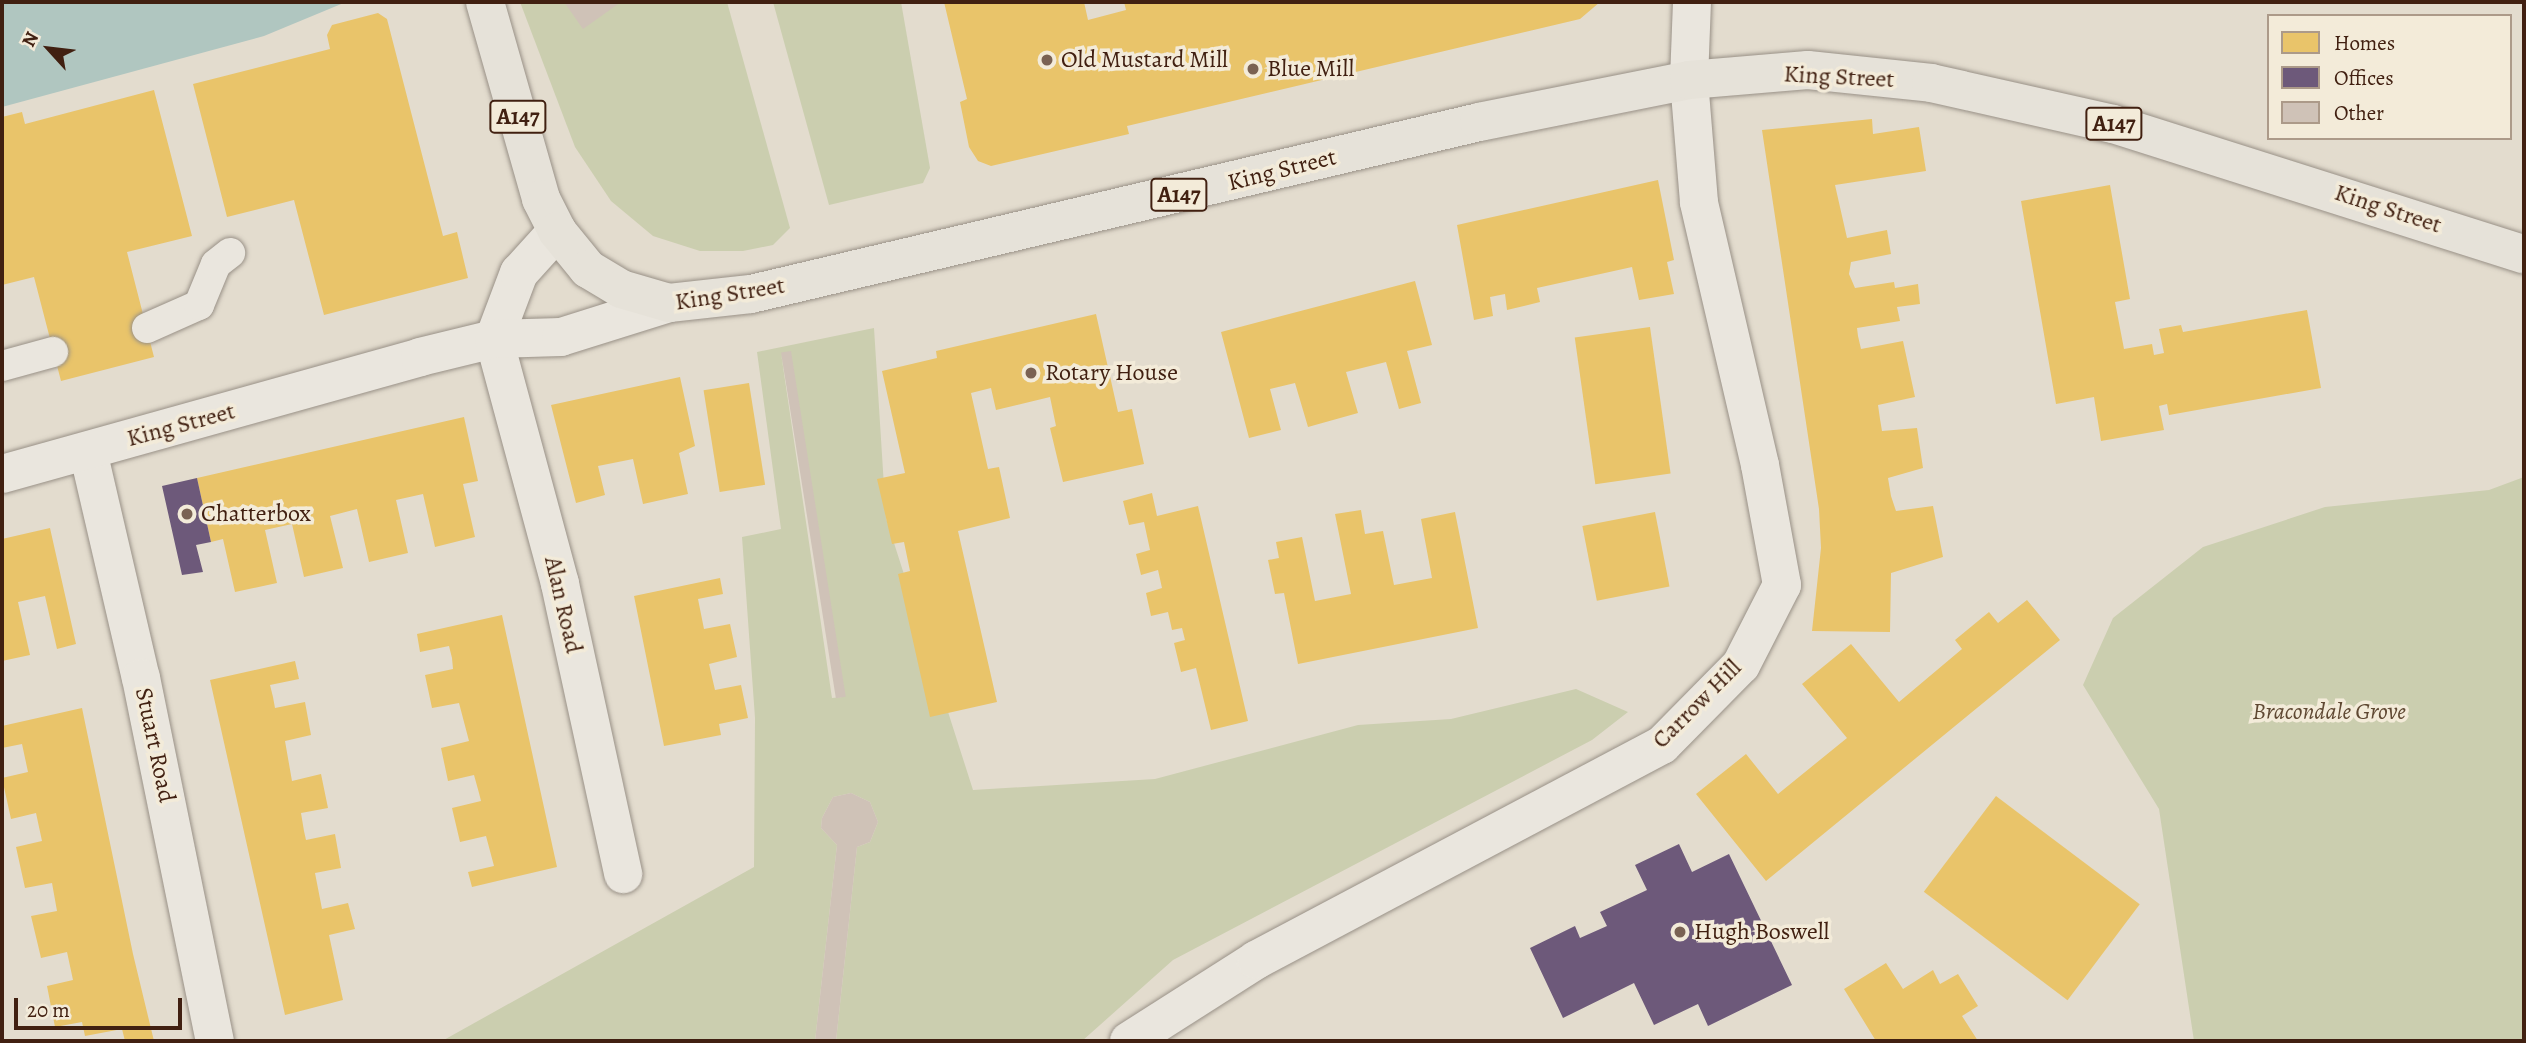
<!DOCTYPE html>
<style>
body{margin:0}
#map{position:relative;width:2526px;height:1043px;overflow:hidden;background:#e3dcce;font-family:Alegreya,serif}
div>[style]{position:absolute}
[style*='--x']{left:calc(var(--x)*1px);top:calc(var(--y)*1px);width:calc(var(--w)*1px);rotate:calc(var(--a)*1deg)}
.green>*{inset:0;background:#cbceaf}
.water>*{inset:0;background:#b0c6c0}
.homes>*{inset:0;background:#e9c46a;transform-origin:0 0}
.offices>*{inset:0;background:#6d597a}
.building>*{inset:0;background:#cfc2b7;transform-origin:0 0}
.roads{filter:drop-shadow(0 0 2px #999187) drop-shadow(0 0 2px #999187)}
.service>*{height:30px;margin:-15px;padding:0 15px;transform-origin:15px;border-radius:15px;background:#eae6de}
.minor>*{height:38px;margin:-19px;padding:0 19px;transform-origin:19px;border-radius:19px;background:#eae6de}
.tertiary>*{height:38px;margin:-19px;padding:0 19px;transform-origin:19px;border-radius:19px;background:#eae6de}
.primary>*{height:38px;margin:-19px;padding:0 19px;transform-origin:19px;border-radius:19px;background:#e6e2d9}
.dots>*{width:19px;height:19px;translate:-50% -50%;box-sizing:border-box;border:4px solid #f3ebd9;border-radius:50%}
span{translate:-50% -50%;white-space:nowrap;text-align:center;line-height:1.15;-webkit-text-stroke:7px #f3ebd9;paint-order:stroke}
.shield-label span{padding:2px 5px;background:#f3ebd9;border:2px solid;border-radius:5px;-webkit-text-stroke-width:0}
.shield-label{font-size:23px;color:#412011;font-weight:700}
.poi-label{font-size:24px;color:#412011}
.left{translate:0 -50%;text-align:left}
.street-label{font-size:24px;color:#412011}
.park-label{font-size:24px;color:#5f4832;font-style:italic}
.frame{position:absolute;inset:0;border:4px solid #412011;pointer-events:none}
.legend{position:absolute;left:2267px;top:14px;width:245px;height:126px;box-sizing:border-box;background:#f3ebd9;border:2px solid #ac9a89;margin:0;padding:9px 12px;list-style:none;font-size:21px;color:#412011}
.legend li{display:flex;align-items:center;gap:14px;height:35px}
.legend b{width:35px;border:2px solid #ac9a89}
.north{position:absolute;left:14px;top:14px;width:70px;height:70px;-webkit-text-stroke:5px #f3ebd9;paint-order:stroke;rotate:297deg;font-size:19px;font-weight:700;line-height:28px;text-align:center;color:#412011}
.north::after{content:'';display:block;margin:auto;width:24px;height:32px;background:#412011;clip-path:polygon(50% 0,100% 100%,50% 72%,0 100%)}
.scale{position:absolute;left:14px;top:998px;width:168px;height:32px;box-sizing:border-box;border:4px solid #412011;border-top:0;padding-left:9px;font-size:21px;line-height:24px;white-space:nowrap;color:#412011;-webkit-text-stroke:5px #f3ebd9;paint-order:stroke}
</style>
<div id="map">
<div class="green">
<i style="clip-path:polygon(520px 2px,727px 2px,790px 228px,773px 245px,743px 251px,700px 251px,653px 236px,611px 201px,575px 147px)"></i>
<i style="clip-path:polygon(773px 2px,901px 2px,930px 168px,923px 183px,829px 205px)"></i>
<i style="clip-path:polygon(evenodd,874px 328px,886px 518px,973px 790px,1155px 779px,1358px 725px,1451px 719px,1576px 689px,1628px 712px,1592px 740px,1173px 960px,1082px 1041px,836px 1041px,857px 847px,870px 842px,878px 822px,870px 802px,851px 793px,833px 797px,822px 818px,821px 828px,837px 845px,815px 1041px,442px 1041px,754px 867px,755px 718px,742px 537px,781px 529px,757px 352px,874px 328px,781px 353px,842px 697px,832px 698px,781px 353px)"></i>
<i style="clip-path:polygon(2524px 477px,2524px 1041px,2194px 1041px,2159px 809px,2083px 685px,2113px 618px,2203px 547px,2325px 507px,2489px 490px)"></i>
</div>
<div class="water">
<i style="clip-path:polygon(2px 2px,346px 2px,264px 36px,2px 107px)"></i>
</div>
<div class="homes">
<i style="clip-path:polygon(944px 2px,1084px 2px,1088px 20px,1126px 10px,1124px 2px,1600px 2px,1580px 19px,1127px 126px,1129px 134px,991px 166px,978px 161px,969px 147px,960px 102px,967px 99px)"></i>
<i style="clip-path:polygon(378px 13px,387px 19px,443px 236px,457px 232px,468px 278px,324px 315px,294px 200px,227px 217px,193px 84px,330px 49px,327px 35px,332px 25px)"></i>
<i style="clip-path:polygon(154px 90px,192px 236px,127px 252px,154px 357px,61px 381px,34px 277px,2px 285px,2px 117px,22px 112px,25px 124px)"></i>
<i style="clip-path:polygon(1872px 119px,1873px 134px,1919px 127px,1926px 171px,1835px 185px,1847px 238px,1887px 230px,1891px 254px,1851px 262px,1849px 274px,1855px 288px,1894px 282px,1895px 288px,1918px 284px,1920px 304px,1897px 307px,1900px 321px,1857px 328px,1858px 336px,1861px 349px,1903px 341px,1915px 397px,1878px 405px,1880px 419px,1882px 431px,1917px 428px,1923px 468px,1888px 478px,1891px 496px,1896px 511px,1933px 506px,1943px 557px,1891px 573px,1890px 632px,1812px 631px,1821px 548px,1819px 509px,1762px 130px)"></i>
<i style="clip-path:polygon(1658px 180px,1674px 260px,1667px 262px,1674px 294px,1639px 300px,1632px 267px,1537px 288px,1540px 302px,1507px 310px,1505px 294px,1490px 297px,1493px 316px,1474px 320px,1457px 225px)"></i>
<i style="clip-path:polygon(2110px 185px,2130px 299px,2115px 302px,2124px 349px,2152px 344px,2154px 355px,2164px 353px,2159px 329px,2181px 325px,2183px 332px,2307px 310px,2321px 388px,2169px 415px,2167px 404px,2159px 406px,2164px 430px,2101px 441px,2094px 397px,2056px 404px,2021px 201px)"></i>
<i style="clip-path:polygon(1415px 281px,1432px 345px,1407px 351px,1421px 403px,1399px 409px,1386px 362px,1346px 372px,1358px 413px,1308px 427px,1295px 383px,1270px 389px,1281px 430px,1249px 438px,1221px 332px)"></i>
<i style="clip-path:polygon(1096px 314px,1118px 412px,1132px 409px,1144px 464px,1063px 482px,1050px 428px,1056px 426px,1050px 397px,996px 410px,991px 388px,971px 393px,988px 469px,999px 467px,1010px 518px,958px 531px,997px 702px,930px 717px,898px 574px,910px 571px,904px 542px,892px 544px,877px 479px,905px 473px,882px 371px,937px 358px,936px 351px)"></i>
<i style="left:1650px;top:327px;width:148px;height:76px;rotate:82deg"></i>
<i style="clip-path:polygon(680px 377px,695px 446px,679px 453px,688px 494px,643px 504px,633px 459px,598px 466px,605px 495px,576px 503px,551px 405px)"></i>
<i style="left:749px;top:383px;width:103px;height:46px;rotate:81deg"></i>
<i style="clip-path:polygon(464px 417px,478px 481px,463px 484px,475px 537px,435px 547px,423px 494px,396px 500px,408px 553px,369px 562px,357px 509px,330px 516px,343px 568px,304px 577px,292px 524px,265px 530px,277px 583px,235px 592px,223px 539px,211px 542px,197px 478px)"></i>
<i style="clip-path:polygon(1152px 493px,1157px 516px,1198px 506px,1248px 721px,1211px 730px,1196px 668px,1181px 672px,1174px 643px,1185px 640px,1182px 628px,1172px 630px,1168px 612px,1151px 616px,1146px 593px,1162px 588px,1158px 570px,1141px 575px,1136px 554px,1150px 550px,1144px 522px,1129px 525px,1123px 501px)"></i>
<i style="clip-path:polygon(1361px 510px,1365px 534px,1383px 531px,1394px 585px,1432px 578px,1421px 519px,1455px 512px,1478px 628px,1298px 664px,1284px 593px,1275px 594px,1268px 560px,1279px 558px,1276px 542px,1302px 537px,1315px 601px,1351px 594px,1335px 514px)"></i>
<i style="left:1655px;top:512px;width:76px;height:74px;rotate:79deg"></i>
<i style="clip-path:polygon(50px 528px,76px 644px,57px 649px,45px 596px,18px 602px,30px 655px,2px 661px,2px 539px)"></i>
<i style="clip-path:polygon(720px 578px,723px 594px,698px 599px,704px 629px,730px 624px,737px 657px,709px 664px,715px 690px,741px 685px,748px 718px,719px 724px,721px 735px,664px 746px,634px 596px)"></i>
<i style="clip-path:polygon(2027px 600px,2060px 640px,1766px 881px,1696px 794px,1746px 754px,1778px 794px,1847px 738px,1802px 684px,1851px 644px,1899px 702px,1962px 649px,1955px 640px,1989px 612px,1998px 623px)"></i>
<i style="clip-path:polygon(502px 615px,557px 867px,472px 887px,468px 872px,494px 866px,486px 836px,460px 842px,452px 808px,481px 801px,479px 793px,474px 775px,448px 781px,441px 748px,469px 741px,459px 703px,432px 708px,425px 675px,453px 669px,452px 658px,449px 646px,420px 652px,417px 634px)"></i>
<i style="clip-path:polygon(295px 661px,299px 679px,270px 685px,273px 697px,275px 708px,305px 702px,311px 735px,285px 741px,292px 781px,321px 774px,328px 808px,301px 813px,304px 831px,306px 840px,335px 834px,341px 868px,315px 873px,322px 909px,348px 903px,355px 929px,329px 935px,343px 1000px,285px 1015px,210px 680px)"></i>
<i style="clip-path:polygon(82px 708px,133px 954px,154px 1041px,125px 1041px,122px 1029px,85px 1036px,82px 1022px,55px 1027px,47px 986px,73px 980px,67px 952px,41px 958px,31px 916px,57px 911px,52px 883px,25px 888px,16px 847px,42px 841px,36px 813px,11px 819px,2px 778px,28px 772px,22px 744px,2px 748px,2px 726px)"></i>
<i style="left:1996px;top:796px;width:180px;height:120px;rotate:37deg"></i>
<i style="clip-path:polygon(1886px 963px,1903px 989px,1933px 970px,1940px 984px,1958px 974px,1978px 1006px,1962px 1016px,1978px 1041px,1876px 1041px,1844px 989px)"></i>
</div>
<div class="offices">
<i style="clip-path:polygon(197px 478px,211px 542px,196px 545px,203px 572px,182px 575px,162px 486px)"></i>
<i style="clip-path:polygon(1679px 844px,1692px 872px,1729px 854px,1792px 985px,1708px 1026px,1698px 1004px,1654px 1025px,1634px 983px,1563px 1018px,1530px 948px,1575px 926px,1580px 938px,1607px 926px,1600px 912px,1647px 890px,1635px 865px)"></i>
</div>
<div class="building">
<i style="clip-path:polygon(564px 2px,621px 2px,583px 29px)"></i>
<i style="left:791px;top:351px;width:350px;height:10px;rotate:81deg"></i>
<i style="clip-path:polygon(851px 793px,870px 802px,878px 822px,870px 842px,857px 847px,836px 1041px,815px 1041px,837px 845px,821px 828px,822px 818px,833px 797px)"></i>
</div>
<div class="roads">
<div class="service">
<i style="--x:147;--y:328;--w:57;--a:-23.9"></i>
<i style="--x:199;--y:305;--w:44;--a:-67.5"></i>
<i style="--x:216;--y:264;--w:18;--a:-38"></i>
<i style="--x:2;--y:366;--w:53;--a:-15.4"></i>
</div>
<div class="minor">
<i style="--x:494;--y:339;--w:254;--a:74.9"></i>
<i style="--x:560;--y:584;--w:297;--a:77.7"></i>
<i style="--x:88;--y:451;--w:233;--a:76.9"></i>
<i style="--x:141;--y:678;--w:370;--a:78.5"></i>
<i style="--x:1129;--y:1041;--w:151;--a:-32.5"></i>
<i style="--x:1256;--y:960;--w:459;--a:-27.9"></i>
<i style="--x:1662;--y:745;--w:112;--a:-45.4"></i>
<i style="--x:1741;--y:665;--w:90;--a:-62.9"></i>
<i style="--x:1782;--y:585;--w:122;--a:-100.4"></i>
<i style="--x:1760;--y:465;--w:270;--a:-103.1"></i>
<i style="--x:1699;--y:202;--w:122;--a:-94.7"></i>
<i style="--x:1689;--y:80;--w:78;--a:-87.8"></i>
</div>
<div class="tertiary">
<i style="--x:494;--y:339;--w:71;--a:-69.3"></i>
<i style="--x:519;--y:273;--w:57;--a:-47.9"></i>
<i style="--x:2;--y:474;--w:434;--a:-15.6"></i>
<i style="--x:420;--y:357;--w:76;--a:-13.7"></i>
<i style="--x:494;--y:339;--w:67;--a:-1.7"></i>
<i style="--x:561;--y:337;--w:113;--a:-17.5"></i>
</div>
<div class="primary">
<i style="--x:485;--y:2;--w:205;--a:74.1"></i>
<i style="--x:541;--y:199;--w:36;--a:63"></i>
<i style="--x:557;--y:231;--w:49;--a:50.8"></i>
<i style="--x:588;--y:269;--w:39;--a:31"></i>
<i style="--x:621;--y:289;--w:50;--a:16.3"></i>
<i style="--x:669;--y:303;--w:82;--a:-6.3"></i>
<i style="--x:751;--y:294;--w:748;--a:-13.29"></i>
<i style="--x:1479;--y:122;--w:214;--a:-11.3"></i>
<i style="--x:1689;--y:80;--w:119;--a:-4.8"></i>
<i style="--x:1808;--y:70;--w:124;--a:6"></i>
<i style="--x:1931;--y:83;--w:187;--a:12.7"></i>
<i style="--x:2113;--y:124;--w:431;--a:17.6"></i>
</div>
</div>
<div class="dots">
<i style="left:1047px;top:60px;background:#7a6253"></i>
<i style="left:1253px;top:69px;background:#7a6253"></i>
<i style="left:1031px;top:373px;background:#7a6253"></i>
<i style="left:187px;top:514px;background:#7a6253"></i>
<i style="left:1680px;top:932px;background:#7a6253"></i>
</div>
<div class="shield-label">
<span style="left:518px;top:117px">A147</span>
<span style="left:2114px;top:124px">A147</span>
<span style="left:1179px;top:195px">A147</span>
</div>
<div class="poi-label">
<span class="left" style="left:1061px;top:60px">Old Mustard Mill</span>
<span class="left" style="left:1267px;top:69px">Blue Mill</span>
<span class="left" style="left:1045px;top:373px">Rotary House</span>
<span class="left" style="left:201px;top:514px">Chatterbox</span>
<span class="left" style="left:1694px;top:932px">Hugh Boswell</span>
</div>
<div class="street-label">
<span style="left:1839px;top:77px;rotate:3deg">King Street</span>
<span style="left:1282px;top:170px;rotate:-14deg">King Street</span>
<span style="left:2388px;top:209px;rotate:18deg">King Street</span>
<span style="left:730px;top:294px;rotate:-9deg">King Street</span>
<span style="left:181px;top:425px;rotate:-15deg">King Street</span>
<span style="left:563px;top:605px;rotate:77deg">Alan Road</span>
<span style="left:1697px;top:704px;rotate:-45deg">Carrow Hill</span>
<span style="left:155px;top:745px;rotate:78deg">Stuart Road</span>
</div>
<div class="park-label">
<span style="left:2329px;top:712px">Bracondale Grove</span>
</div>
<div class="frame"></div>
<ul class="legend">
<li><b style="height:19px;background:#e9c46a"></b>Homes</li>
<li><b style="height:19px;background:#6d597a"></b>Offices</li>
<li><b style="height:19px;background:#cfc2b7"></b>Other</li>
</ul>
<div class="north">N</div>
<div class="scale">20 m</div>
</div>
